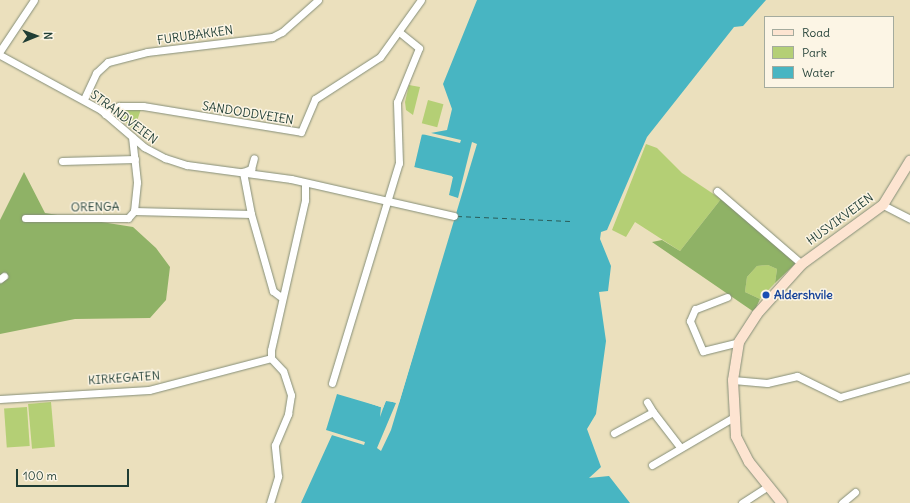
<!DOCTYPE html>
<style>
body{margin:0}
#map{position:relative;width:910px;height:503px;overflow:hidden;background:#ebe0bd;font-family:Delius,sans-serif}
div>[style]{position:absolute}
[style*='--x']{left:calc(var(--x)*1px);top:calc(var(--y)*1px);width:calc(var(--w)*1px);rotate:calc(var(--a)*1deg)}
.green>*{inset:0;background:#b4cf75;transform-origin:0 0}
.forest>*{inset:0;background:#8fb266}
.water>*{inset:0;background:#48b5c2}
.pier>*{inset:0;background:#ebe0bd}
.ferry>*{height:1px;margin-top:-0.5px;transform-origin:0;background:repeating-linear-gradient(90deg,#295b58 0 5px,transparent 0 9px)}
.roads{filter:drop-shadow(0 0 1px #858e78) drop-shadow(0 0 1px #858e78)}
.street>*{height:7px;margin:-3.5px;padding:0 3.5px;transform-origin:3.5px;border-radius:3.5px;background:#fff}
.secondary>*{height:10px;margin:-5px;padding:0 5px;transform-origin:5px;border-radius:5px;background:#fde4d1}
.dots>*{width:11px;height:11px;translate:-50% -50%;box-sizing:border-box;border:2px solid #fcf5e5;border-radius:50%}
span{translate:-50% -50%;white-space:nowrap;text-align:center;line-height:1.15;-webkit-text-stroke:3px #fcf5e5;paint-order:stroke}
.street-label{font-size:12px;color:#1f3d34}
.transit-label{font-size:12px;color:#164399;font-weight:700}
.left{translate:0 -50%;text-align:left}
.legend{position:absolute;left:764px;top:16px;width:130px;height:72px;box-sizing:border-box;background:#fcf5e5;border:1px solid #a4ab9e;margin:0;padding:5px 7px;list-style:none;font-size:12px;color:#1f3d34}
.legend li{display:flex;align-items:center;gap:8px;height:20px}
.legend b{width:20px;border:1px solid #a4ab9e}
.north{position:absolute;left:16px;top:16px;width:40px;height:40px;-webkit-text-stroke:3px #fcf5e5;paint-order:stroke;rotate:89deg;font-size:11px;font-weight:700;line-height:16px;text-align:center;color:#1f3d34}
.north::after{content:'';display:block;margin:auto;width:14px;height:18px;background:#1f3d34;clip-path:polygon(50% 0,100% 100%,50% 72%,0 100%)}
.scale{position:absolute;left:16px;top:469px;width:113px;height:18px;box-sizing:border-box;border:2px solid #1f3d34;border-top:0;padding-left:5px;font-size:12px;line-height:14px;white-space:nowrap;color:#1f3d34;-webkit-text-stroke:3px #fcf5e5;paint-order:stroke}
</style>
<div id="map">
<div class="green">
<i style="clip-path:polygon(409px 85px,420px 87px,413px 115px,406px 110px,405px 102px)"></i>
<i style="left:428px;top:100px;width:16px;height:24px;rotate:15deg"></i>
<i style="clip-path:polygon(122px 108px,141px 109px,134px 130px,121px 118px)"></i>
<i style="clip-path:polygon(646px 144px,657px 148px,682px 173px,721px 199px,680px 251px,635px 222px,626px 237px,612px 230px)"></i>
<i style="clip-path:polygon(768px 265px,777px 269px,775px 283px,760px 299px,745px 292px,747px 277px,757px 266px)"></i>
<i style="left:51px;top:402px;width:45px;height:23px;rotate:85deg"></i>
<i style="left:27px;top:407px;width:39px;height:23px;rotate:86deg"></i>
</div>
<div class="forest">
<i style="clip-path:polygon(24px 172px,45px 213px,133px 227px,156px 248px,170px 267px,166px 300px,150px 318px,75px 319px,0 334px,0 220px)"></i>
<i style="clip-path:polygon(721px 199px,797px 262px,775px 283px,777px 269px,768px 265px,757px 266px,747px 277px,745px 292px,760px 299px,754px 312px,652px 242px,662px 240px,680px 251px)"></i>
</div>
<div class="water">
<i style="clip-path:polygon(477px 0,766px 0,743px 26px,734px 27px,647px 137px,607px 230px,601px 232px,600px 239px,611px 266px,608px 291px,599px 292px,606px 341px,596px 414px,587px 429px,601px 467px,589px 478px,609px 476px,630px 503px,301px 503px,332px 435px,323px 431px,336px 391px,383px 408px,386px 401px,399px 403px,459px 199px,447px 196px,452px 176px,414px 167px,420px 135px,447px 130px,452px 109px,443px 84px)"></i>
</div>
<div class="pier">
<i style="clip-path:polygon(427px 132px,461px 140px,460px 143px,422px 134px,414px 168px,453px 177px,449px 195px,458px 198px,472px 142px,477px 144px,391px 430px,381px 451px,377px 448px,396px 403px,386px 400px,380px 417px,381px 407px,337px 394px,326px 430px,365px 442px,364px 445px,322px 432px,336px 389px,382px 406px,386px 399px,398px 401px,456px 200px,445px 196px,450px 177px,412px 168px,418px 134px)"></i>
</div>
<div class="ferry">
<i style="--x:457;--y:216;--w:113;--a:2.5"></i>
</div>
<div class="roads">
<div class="street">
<i style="--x:0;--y:51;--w:61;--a:-56.3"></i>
<i style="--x:0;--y:55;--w:115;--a:28.6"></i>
<i style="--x:101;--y:110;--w:57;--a:40.7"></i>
<i style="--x:144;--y:147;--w:24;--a:28"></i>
<i style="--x:165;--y:158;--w:23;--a:18"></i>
<i style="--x:187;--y:165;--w:105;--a:7.7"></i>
<i style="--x:291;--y:179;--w:167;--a:12.8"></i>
<i style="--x:84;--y:99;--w:29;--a:-65"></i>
<i style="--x:96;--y:73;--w:16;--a:-43"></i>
<i style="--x:108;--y:62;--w:40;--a:-14.4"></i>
<i style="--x:147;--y:52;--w:126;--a:-6.8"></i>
<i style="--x:272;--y:37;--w:11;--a:-27"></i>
<i style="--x:282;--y:32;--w:48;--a:-41.6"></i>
<i style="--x:105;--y:114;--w:16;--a:-30"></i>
<i style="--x:119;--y:106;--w:24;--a:0"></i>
<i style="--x:143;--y:106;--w:160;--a:9.3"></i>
<i style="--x:301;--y:132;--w:36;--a:-67"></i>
<i style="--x:315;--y:99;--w:77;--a:-32.9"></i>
<i style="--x:380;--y:57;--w:70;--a:-54.3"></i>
<i style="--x:62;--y:161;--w:73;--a:-1.6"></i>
<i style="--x:717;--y:191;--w:112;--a:40.7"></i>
<i style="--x:883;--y:205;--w:30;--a:27"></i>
<i style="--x:134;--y:211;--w:117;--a:1.5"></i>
<i style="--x:251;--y:214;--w:80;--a:74.1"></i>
<i style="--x:273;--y:291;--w:10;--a:37"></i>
<i style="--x:251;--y:214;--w:43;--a:-100.8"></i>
<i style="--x:243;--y:172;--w:9;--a:-21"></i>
<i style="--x:251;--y:169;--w:11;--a:-75"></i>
<i style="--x:25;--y:218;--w:103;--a:0"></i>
<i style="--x:128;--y:218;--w:9;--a:-49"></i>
<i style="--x:134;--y:211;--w:29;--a:-84"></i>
<i style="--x:137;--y:182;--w:45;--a:-96.3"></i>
<i style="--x:0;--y:279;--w:5;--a:-37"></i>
<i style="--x:727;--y:297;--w:34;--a:159"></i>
<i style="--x:695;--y:309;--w:13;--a:113"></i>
<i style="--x:690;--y:321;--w:33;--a:67"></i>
<i style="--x:703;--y:351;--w:37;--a:-14"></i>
<i style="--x:733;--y:380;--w:34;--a:5"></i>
<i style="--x:767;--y:383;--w:31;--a:-13"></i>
<i style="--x:797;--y:376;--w:48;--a:26"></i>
<i style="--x:840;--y:397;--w:73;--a:-15.9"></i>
<i style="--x:332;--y:383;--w:230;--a:-73.1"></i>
<i style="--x:399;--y:163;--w:61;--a:-91.9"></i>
<i style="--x:397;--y:102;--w:58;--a:-67.8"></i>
<i style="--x:419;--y:48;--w:26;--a:-141"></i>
<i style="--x:0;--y:399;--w:149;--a:-3.5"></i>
<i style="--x:149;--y:390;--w:126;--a:-14.7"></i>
<i style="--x:647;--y:402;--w:12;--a:59"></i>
<i style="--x:614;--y:433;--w:44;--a:-28.3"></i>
<i style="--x:653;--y:412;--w:44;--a:52.4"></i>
<i style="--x:652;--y:465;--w:93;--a:-30.4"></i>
<i style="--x:270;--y:503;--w:28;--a:-73"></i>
<i style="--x:278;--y:476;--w:31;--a:-96"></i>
<i style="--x:275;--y:445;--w:34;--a:-67"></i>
<i style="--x:288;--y:414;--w:19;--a:-81"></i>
<i style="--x:291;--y:395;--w:25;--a:-108"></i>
<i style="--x:283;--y:371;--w:18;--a:-133"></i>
<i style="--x:271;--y:358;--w:8;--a:-90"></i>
<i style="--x:271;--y:350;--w:154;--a:-77.2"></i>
<i style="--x:305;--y:200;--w:17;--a:-90"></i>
<i style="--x:742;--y:503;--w:31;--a:-33"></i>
<i style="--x:842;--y:503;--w:17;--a:-40"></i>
</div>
<div class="secondary">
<i style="--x:782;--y:503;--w:53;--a:-128.8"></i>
<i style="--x:749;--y:462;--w:29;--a:-117"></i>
<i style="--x:736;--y:436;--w:56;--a:-93.1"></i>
<i style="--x:733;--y:380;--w:38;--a:-81"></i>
<i style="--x:739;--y:342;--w:33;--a:-57"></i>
<i style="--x:757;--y:314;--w:67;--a:-48"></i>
<i style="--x:802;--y:264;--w:100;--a:-36.1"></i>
<i style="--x:883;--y:205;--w:52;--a:-58.5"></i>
</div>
</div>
<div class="dots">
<i style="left:766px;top:295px;background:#1a4fb4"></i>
</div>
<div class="street-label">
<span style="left:195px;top:35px;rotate:-8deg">FURUBAKKEN</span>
<span style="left:248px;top:113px;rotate:9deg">SANDODDVEIEN</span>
<span style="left:124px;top:117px;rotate:37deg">STRANDVEIEN</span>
<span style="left:95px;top:207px;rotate:-1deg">ORENGA</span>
<span style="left:840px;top:219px;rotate:-36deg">HUSVIKVEIEN</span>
<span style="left:124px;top:378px;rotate:-4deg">KIRKEGATEN</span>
</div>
<div class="transit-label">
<span class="left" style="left:774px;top:295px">Aldershvile</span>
</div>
<ul class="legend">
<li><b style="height:5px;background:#fde4d1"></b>Road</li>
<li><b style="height:11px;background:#b4cf75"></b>Park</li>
<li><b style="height:11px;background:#48b5c2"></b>Water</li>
</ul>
<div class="north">N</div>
<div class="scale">100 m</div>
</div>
